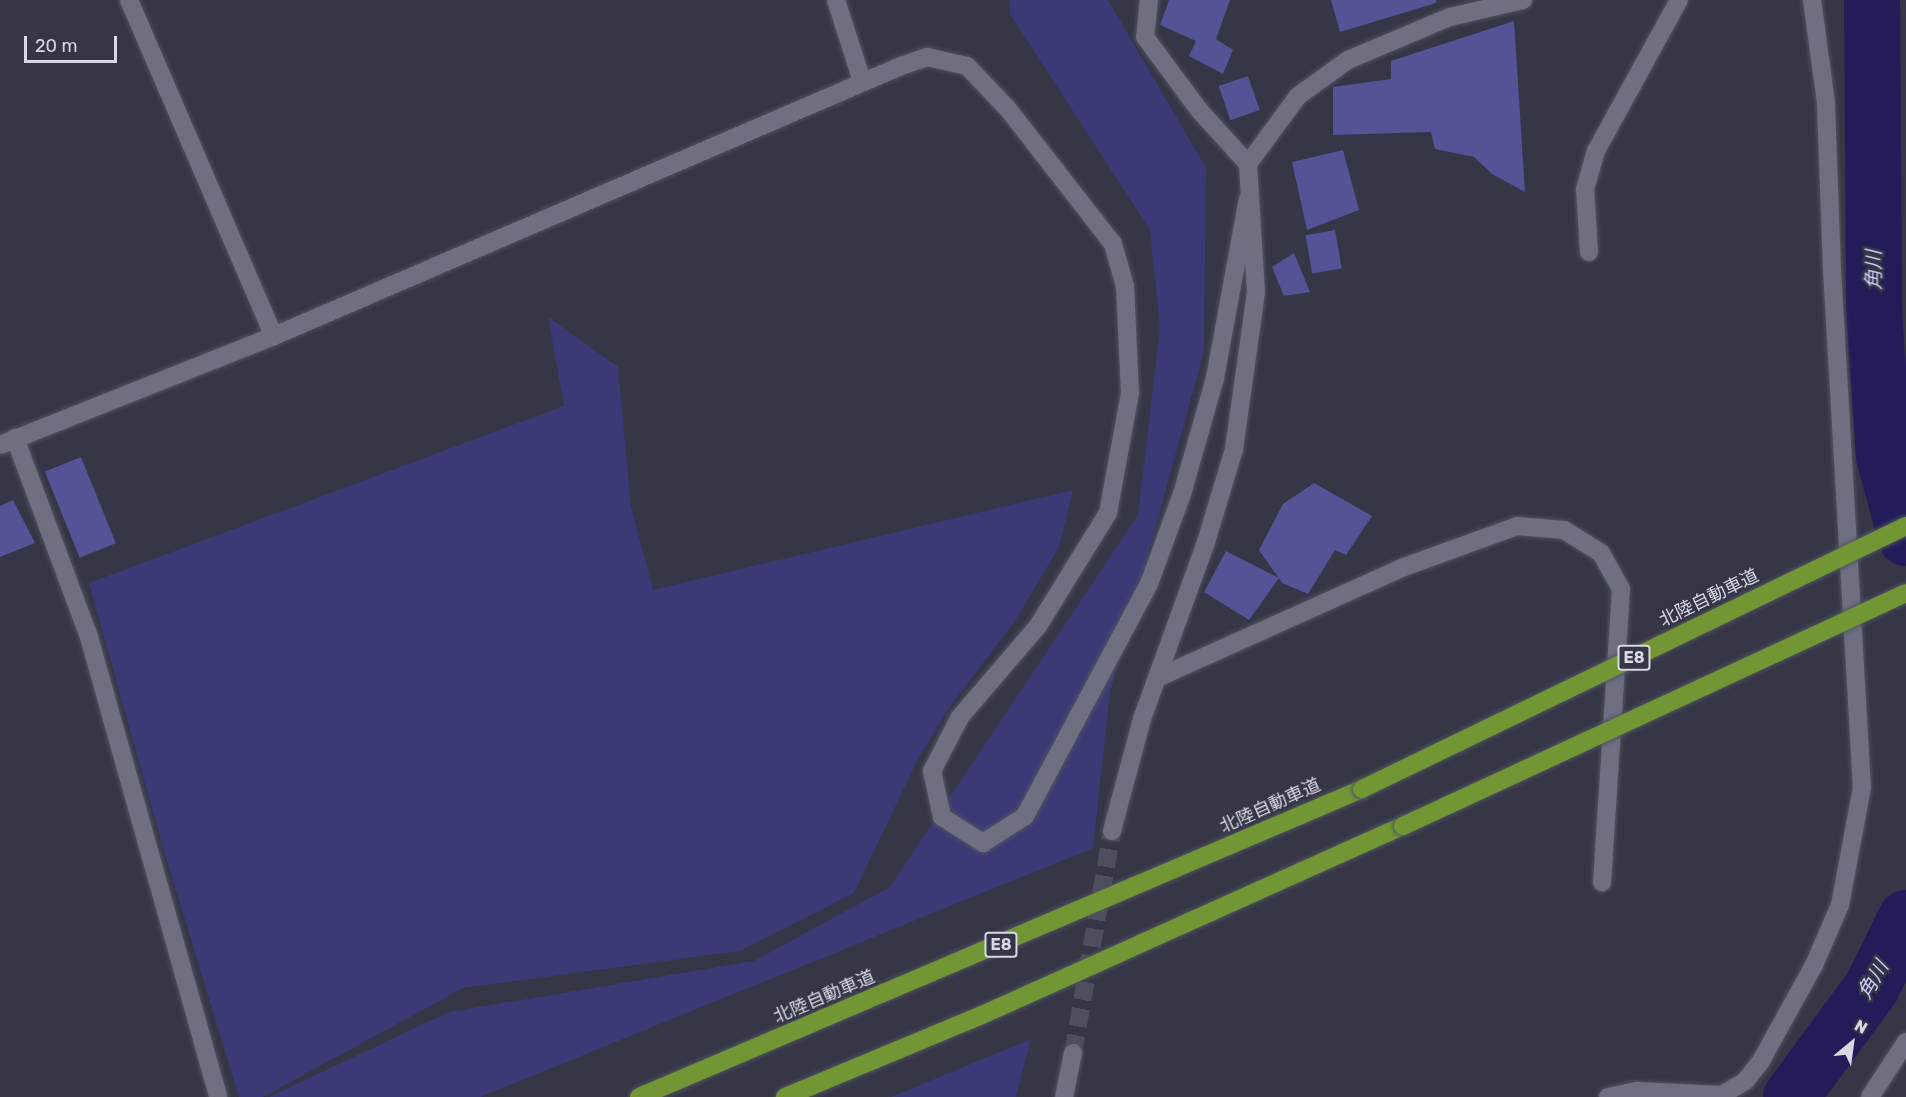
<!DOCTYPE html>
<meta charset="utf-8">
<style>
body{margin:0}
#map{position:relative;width:1906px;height:1097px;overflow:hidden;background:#353646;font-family:Rubik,"Noto Sans JP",sans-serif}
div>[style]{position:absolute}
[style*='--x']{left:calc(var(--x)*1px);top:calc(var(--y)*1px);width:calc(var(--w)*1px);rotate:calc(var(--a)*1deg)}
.green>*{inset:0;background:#3b3a76}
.river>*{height:56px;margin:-28px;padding:0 28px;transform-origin:28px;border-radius:28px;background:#221c59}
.building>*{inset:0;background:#535396;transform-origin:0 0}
.minor-tunnel>*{height:18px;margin-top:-9px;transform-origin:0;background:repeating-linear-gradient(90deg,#4d4e5e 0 18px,transparent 0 27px)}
.roads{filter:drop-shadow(0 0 2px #515260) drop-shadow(0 0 2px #515260)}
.minor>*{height:18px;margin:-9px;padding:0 9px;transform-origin:9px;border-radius:9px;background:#6e7082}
.motorway>*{height:18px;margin:-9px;padding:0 9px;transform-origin:9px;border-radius:9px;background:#739635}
.bridges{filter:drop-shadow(0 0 2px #515260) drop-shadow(0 0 2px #515260)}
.motorway-bridge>*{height:18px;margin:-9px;padding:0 9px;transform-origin:9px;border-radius:9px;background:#739635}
span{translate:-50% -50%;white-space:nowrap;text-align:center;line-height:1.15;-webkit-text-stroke:5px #353646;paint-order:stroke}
.shield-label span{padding:2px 4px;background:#353646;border:2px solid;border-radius:4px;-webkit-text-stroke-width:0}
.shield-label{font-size:16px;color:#d8d9e4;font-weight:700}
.street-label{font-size:18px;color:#d8d9e4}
.water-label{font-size:20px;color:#c9ccf3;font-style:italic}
.north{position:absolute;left:1822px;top:1013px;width:60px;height:60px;-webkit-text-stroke:4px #353646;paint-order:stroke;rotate:29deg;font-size:16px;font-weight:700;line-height:24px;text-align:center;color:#d8d9e4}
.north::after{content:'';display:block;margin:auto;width:21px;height:27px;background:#d8d9e4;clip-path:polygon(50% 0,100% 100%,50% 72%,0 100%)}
.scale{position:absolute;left:24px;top:36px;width:93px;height:27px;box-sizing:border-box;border:3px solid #d8d9e4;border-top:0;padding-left:8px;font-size:18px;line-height:21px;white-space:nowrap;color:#d8d9e4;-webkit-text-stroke:4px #353646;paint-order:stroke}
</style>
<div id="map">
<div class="green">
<i style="clip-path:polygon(1010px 0,1108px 0,1206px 168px,1204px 351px,1110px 692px,1093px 848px,480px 1097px,269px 1097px,449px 1012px,754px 961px,890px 887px,1138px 515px,1160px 328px,1150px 230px,1010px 14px)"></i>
<i style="clip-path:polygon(548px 317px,618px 367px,631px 507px,653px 590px,1073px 490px,1059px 547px,1015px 621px,949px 708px,917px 761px,854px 893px,739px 951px,463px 988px,263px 1097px,239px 1097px,164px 851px,89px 583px,564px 406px)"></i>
<i style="clip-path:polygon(1031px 1039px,1016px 1097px,891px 1097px)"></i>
</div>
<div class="river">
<i style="--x:1872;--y:0;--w:314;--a:89.6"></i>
<i style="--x:1874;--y:314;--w:142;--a:86"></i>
<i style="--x:1884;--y:456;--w:85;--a:75"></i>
<i style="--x:1791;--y:1097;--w:137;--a:-53.6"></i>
<i style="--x:1872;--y:987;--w:77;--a:-63.8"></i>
</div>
<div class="building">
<i style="clip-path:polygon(1169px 0,1230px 0,1216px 39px,1233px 50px,1223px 74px,1189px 56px,1196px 41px,1160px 25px)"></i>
<i style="clip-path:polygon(1331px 0,1436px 0,1436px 3px,1340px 32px)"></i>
<i style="clip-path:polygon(1514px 21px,1525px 192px,1492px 174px,1474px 157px,1435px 149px,1431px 132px,1333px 135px,1333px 87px,1391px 79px,1391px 61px)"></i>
<i style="left:1248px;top:76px;width:36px;height:31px;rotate:71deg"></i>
<i style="clip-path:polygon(1343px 150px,1359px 210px,1307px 230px,1292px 162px)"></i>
<i style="left:1335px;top:230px;width:39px;height:30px;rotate:80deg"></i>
<i style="clip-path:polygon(1294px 253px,1310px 292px,1284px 296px,1272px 267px)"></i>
<i style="left:81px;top:457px;width:93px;height:39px;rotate:68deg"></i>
<i style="clip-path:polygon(1314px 483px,1372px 516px,1346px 555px,1335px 550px,1308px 594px,1282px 583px,1259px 550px,1283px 504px)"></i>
<i style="clip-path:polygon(13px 500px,35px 543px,0 557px,0 506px)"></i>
<i style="clip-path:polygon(1226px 551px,1279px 578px,1249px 620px,1204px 592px)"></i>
</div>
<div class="minor-tunnel">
<i style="--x:1073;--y:1053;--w:225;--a:-80"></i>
</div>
<div class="roads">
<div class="minor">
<i style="--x:129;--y:0;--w:366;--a:66.7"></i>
<i style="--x:836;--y:0;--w:85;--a:72.2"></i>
<i style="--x:1149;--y:0;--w:37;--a:96"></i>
<i style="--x:1145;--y:37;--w:91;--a:53.5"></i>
<i style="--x:1199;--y:110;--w:73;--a:47.8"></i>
<i style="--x:1589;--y:252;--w:63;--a:-93.6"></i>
<i style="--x:1585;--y:189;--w:40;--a:-74"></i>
<i style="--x:1596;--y:151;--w:172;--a:-61.2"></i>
<i style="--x:15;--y:438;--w:212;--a:69.6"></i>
<i style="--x:89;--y:637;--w:478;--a:74.3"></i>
<i style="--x:0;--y:445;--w:295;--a:-21.7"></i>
<i style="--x:274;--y:336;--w:683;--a:-23.3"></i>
<i style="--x:901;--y:66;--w:28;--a:-19"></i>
<i style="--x:927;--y:57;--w:41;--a:12.7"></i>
<i style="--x:967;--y:66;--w:59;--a:46.4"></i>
<i style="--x:1008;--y:109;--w:171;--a:52.1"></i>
<i style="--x:1113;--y:244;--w:44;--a:74.1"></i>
<i style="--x:1125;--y:286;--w:107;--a:87.3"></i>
<i style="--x:1130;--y:393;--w:122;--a:100.4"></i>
<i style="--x:1108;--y:513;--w:133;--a:121.8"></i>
<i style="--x:1038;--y:626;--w:120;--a:130.6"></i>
<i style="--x:960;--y:717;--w:61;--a:117.4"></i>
<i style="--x:932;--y:771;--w:47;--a:77.7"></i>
<i style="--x:942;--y:817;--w:49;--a:32.4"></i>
<i style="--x:983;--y:843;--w:50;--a:-32.7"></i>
<i style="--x:1025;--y:816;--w:263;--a:-61.9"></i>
<i style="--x:1149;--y:584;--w:96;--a:-69.9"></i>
<i style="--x:1182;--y:494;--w:121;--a:-74.1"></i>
<i style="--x:1215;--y:378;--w:182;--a:-79.6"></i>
<i style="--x:1157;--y:678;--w:271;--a:-24.2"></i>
<i style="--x:1404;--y:567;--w:120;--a:-19.9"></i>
<i style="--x:1517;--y:526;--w:47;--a:4.9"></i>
<i style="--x:1564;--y:530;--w:44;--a:31.9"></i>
<i style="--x:1601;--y:553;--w:41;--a:60.9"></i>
<i style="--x:1621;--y:589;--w:294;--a:93.7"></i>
<i style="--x:1112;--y:831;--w:116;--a:-75"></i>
<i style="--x:1142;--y:719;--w:188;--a:-70.1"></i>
<i style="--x:1206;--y:542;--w:97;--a:-73.2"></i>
<i style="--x:1234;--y:449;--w:159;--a:-82"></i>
<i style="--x:1256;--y:292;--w:128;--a:-93.6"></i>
<i style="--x:1248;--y:164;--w:84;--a:-53.7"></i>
<i style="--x:1298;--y:96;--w:62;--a:-35.8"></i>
<i style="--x:1348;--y:60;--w:111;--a:-22.9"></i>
<i style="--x:1450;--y:17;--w:75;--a:-13.1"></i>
<i style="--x:1064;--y:1097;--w:45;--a:-78.4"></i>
<i style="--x:1608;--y:1097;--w:30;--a:-12"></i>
<i style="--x:1637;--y:1091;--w:85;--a:2.7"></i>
<i style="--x:1722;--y:1095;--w:27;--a:-31"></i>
<i style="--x:1745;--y:1081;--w:26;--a:-51"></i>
<i style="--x:1761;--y:1061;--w:110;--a:-61.1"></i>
<i style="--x:1814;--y:965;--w:65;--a:-66.6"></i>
<i style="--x:1840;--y:905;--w:119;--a:-79.4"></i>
<i style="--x:1862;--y:788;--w:520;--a:-93.31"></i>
<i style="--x:1832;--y:269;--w:166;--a:-92.1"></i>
<i style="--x:1826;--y:103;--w:104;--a:-97.7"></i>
<i style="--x:1870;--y:1097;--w:66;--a:-56.8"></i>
</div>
<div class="motorway">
<i style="--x:639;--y:1097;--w:786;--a:-23.07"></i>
<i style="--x:785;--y:1097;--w:213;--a:-22.6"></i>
<i style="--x:982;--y:1015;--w:461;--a:-24.2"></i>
</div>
</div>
<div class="bridges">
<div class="motorway-bridge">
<i style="--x:1362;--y:789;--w:604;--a:-25.8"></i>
<i style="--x:1403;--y:826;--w:554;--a:-24.85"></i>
</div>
</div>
<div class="shield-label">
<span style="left:1634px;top:658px">E8</span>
<span style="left:1001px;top:945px">E8</span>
</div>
<div class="street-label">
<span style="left:1709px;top:598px;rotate:-26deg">北陸自動車道</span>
<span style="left:1270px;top:806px;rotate:-24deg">北陸自動車道</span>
<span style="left:824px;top:997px;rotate:-23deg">北陸自動車道</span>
</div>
<div class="water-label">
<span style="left:1874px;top:270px;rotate:-90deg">角川</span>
<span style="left:1873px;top:980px;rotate:-60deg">角川</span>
</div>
<div class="north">N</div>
<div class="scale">20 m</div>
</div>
